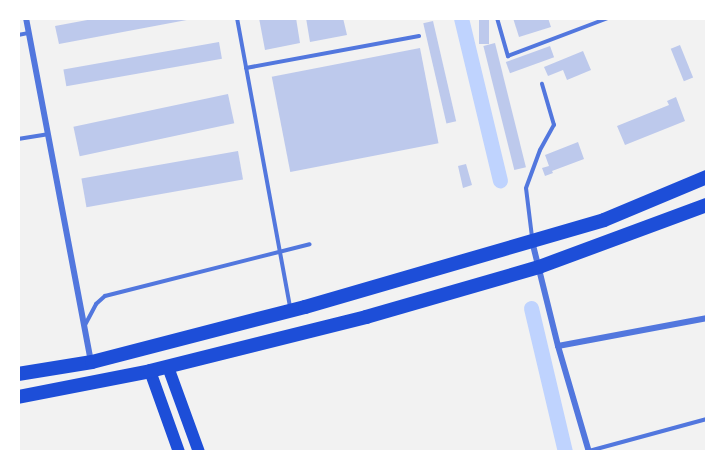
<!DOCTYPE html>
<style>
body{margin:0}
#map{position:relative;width:725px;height:470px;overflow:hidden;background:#f2f2f2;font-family:Literata,serif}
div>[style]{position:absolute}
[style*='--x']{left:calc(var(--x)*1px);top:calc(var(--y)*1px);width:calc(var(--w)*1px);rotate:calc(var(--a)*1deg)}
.canal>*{height:15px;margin:-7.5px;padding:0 7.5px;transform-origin:7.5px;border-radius:7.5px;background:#bfd3fe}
.building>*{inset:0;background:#bdc9ec;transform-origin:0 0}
.service>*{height:4px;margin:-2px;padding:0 2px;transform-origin:2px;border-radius:2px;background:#5277de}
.minor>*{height:6px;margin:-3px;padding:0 3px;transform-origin:3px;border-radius:3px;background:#5277de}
.secondary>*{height:12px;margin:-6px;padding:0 6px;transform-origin:6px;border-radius:6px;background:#1d4ed8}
.primary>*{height:14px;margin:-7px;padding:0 7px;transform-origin:7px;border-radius:7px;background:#1d4ed8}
span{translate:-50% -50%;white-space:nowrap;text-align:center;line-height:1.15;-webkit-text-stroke:6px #fff;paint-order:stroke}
.frame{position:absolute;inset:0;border:20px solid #fff;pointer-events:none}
</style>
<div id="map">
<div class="canal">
<i style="--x:461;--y:18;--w:167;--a:76.5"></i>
<i style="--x:531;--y:308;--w:148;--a:76.7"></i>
</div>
<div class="building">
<i style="clip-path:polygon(98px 18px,191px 18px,192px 19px,59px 44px,55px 26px)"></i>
<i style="clip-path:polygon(259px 18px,296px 18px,300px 43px,265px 50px)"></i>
<i style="clip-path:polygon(306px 18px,343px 18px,347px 35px,310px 42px)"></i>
<i style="left:479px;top:18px;width:10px;height:26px"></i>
<i style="clip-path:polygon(513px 18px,548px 18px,551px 27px,519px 37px)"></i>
<i style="left:433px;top:21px;width:103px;height:10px;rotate:77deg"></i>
<i style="left:219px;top:42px;width:17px;height:158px;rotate:80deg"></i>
<i style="left:495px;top:43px;width:128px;height:12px;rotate:76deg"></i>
<i style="left:680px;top:45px;width:35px;height:10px;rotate:68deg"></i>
<i style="left:550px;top:46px;width:12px;height:47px;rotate:70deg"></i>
<i style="left:420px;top:48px;width:97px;height:151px;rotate:79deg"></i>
<i style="clip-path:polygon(583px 51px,591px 70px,567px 80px,563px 70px,548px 76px,544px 67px)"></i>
<i style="left:228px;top:94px;width:30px;height:158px;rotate:78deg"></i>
<i style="clip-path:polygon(676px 97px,685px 121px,625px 145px,617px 126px,669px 105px,667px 101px)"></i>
<i style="clip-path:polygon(578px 142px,584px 159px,552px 171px,553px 173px,545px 176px,542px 168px,549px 166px,545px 155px)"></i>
<i style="left:238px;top:151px;width:29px;height:159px;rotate:80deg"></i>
<i style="clip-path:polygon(466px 164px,472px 185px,463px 188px,458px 166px)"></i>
</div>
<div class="service">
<i style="--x:237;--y:18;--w:294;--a:79.6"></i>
<i style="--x:497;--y:18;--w:40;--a:74"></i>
<i style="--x:508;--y:56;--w:107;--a:-20.8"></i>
<i style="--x:680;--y:18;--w:5;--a:0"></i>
<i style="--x:18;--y:35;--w:10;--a:-11"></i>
<i style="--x:246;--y:68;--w:176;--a:-10.5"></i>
<i style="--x:18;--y:139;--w:30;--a:-9"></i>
<i style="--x:532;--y:237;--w:49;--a:-97"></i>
<i style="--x:526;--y:188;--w:40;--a:-69.8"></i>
<i style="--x:540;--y:150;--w:29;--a:-61"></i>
<i style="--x:554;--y:125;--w:43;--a:-106.3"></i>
<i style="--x:85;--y:325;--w:24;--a:-62"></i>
<i style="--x:96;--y:304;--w:12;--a:-42"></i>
<i style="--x:105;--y:296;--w:211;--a:-14.2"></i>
<i style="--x:589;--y:451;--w:122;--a:-15.2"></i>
</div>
<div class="minor">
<i style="--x:26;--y:18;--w:349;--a:79.3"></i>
<i style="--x:532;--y:241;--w:108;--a:76.1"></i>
<i style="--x:558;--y:346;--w:110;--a:73.7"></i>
<i style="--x:558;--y:346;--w:152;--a:-10.6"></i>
</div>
<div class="secondary">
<i style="--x:168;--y:367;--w:90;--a:70"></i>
<i style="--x:150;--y:371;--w:86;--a:70.3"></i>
</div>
<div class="primary">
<i style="--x:18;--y:374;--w:75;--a:-9.2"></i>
<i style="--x:92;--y:362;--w:220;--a:-14.5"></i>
<i style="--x:305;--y:307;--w:311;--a:-16.2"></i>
<i style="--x:604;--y:220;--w:112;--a:-22.7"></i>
<i style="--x:18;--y:397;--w:135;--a:-11.1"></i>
<i style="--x:150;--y:371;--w:223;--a:-14"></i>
<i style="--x:366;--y:317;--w:180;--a:-16.1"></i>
<i style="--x:539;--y:267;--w:179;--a:-20.3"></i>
</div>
<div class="frame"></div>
</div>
